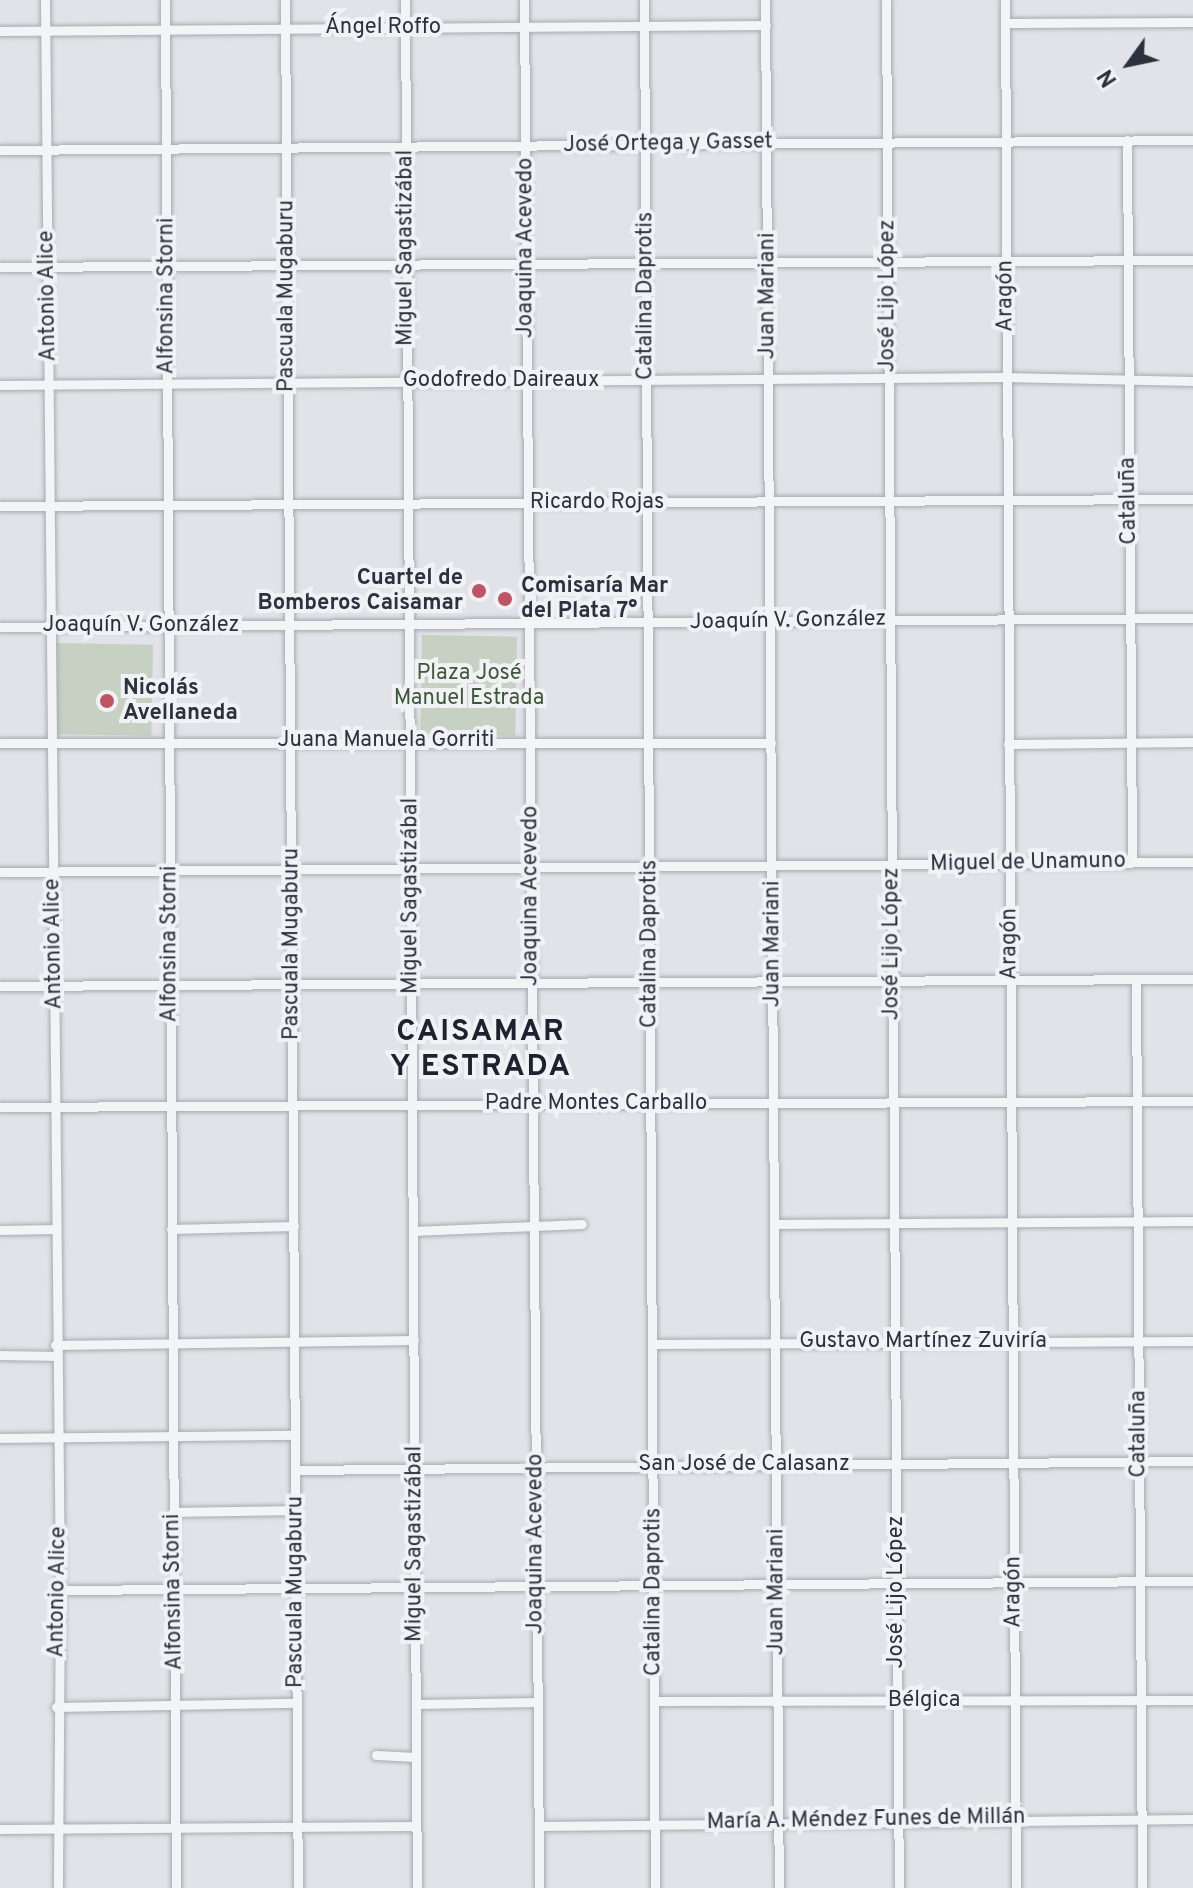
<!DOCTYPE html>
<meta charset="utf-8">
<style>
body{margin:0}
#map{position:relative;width:1193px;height:1888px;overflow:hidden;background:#e1e3e8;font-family:Overpass,sans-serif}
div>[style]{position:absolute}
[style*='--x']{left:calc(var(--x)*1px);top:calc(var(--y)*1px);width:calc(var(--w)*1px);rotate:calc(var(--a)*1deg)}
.green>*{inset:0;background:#c6d0c3;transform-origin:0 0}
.roads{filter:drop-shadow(0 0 2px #a7aab1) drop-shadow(0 0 2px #a7aab1)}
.street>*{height:9px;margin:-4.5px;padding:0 4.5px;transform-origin:4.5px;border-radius:4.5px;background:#f3f4f6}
.dots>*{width:22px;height:22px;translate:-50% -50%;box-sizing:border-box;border:4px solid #f0f2f5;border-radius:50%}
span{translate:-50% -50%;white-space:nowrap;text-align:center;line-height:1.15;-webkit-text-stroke:8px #f0f2f5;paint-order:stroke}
.street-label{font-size:22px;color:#2b323d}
.poi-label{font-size:22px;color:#2b323d;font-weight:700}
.right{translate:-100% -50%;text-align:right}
.left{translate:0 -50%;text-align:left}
.park-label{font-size:22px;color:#3f573a}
.district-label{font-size:30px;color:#1d232e;font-weight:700;letter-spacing:2px}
.north{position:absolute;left:1089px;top:24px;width:80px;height:80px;-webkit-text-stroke:6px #f0f2f5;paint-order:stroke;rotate:237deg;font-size:22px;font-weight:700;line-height:32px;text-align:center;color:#2b323d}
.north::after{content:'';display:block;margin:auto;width:28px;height:36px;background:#2b323d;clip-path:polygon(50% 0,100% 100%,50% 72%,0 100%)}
</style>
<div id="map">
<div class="green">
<i style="left:422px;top:635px;width:95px;height:99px;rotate:1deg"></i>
<i style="left:53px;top:643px;width:100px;height:91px;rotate:1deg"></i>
</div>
<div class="roads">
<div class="street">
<i style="--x:45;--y:0;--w:1590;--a:89.46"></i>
<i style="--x:60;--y:1590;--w:298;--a:90.4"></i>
<i style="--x:165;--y:0;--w:1888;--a:89.67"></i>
<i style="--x:285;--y:0;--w:1888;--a:89.61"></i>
<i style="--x:405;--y:0;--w:1888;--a:89.64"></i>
<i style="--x:524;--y:0;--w:1888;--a:89.54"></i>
<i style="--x:644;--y:0;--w:1888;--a:89.67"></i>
<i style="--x:765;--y:0;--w:1888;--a:89.58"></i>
<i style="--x:886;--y:0;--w:1888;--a:89.61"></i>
<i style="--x:1005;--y:0;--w:1888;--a:89.67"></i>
<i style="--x:1005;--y:23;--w:188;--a:-0.3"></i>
<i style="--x:0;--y:31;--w:766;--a:-0.45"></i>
<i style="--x:1127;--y:140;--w:722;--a:89.6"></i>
<i style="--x:0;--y:150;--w:1193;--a:-0.48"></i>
<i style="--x:0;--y:267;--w:1193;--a:-0.34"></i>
<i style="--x:0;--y:385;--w:1007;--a:-0.46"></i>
<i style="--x:1007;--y:377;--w:186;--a:1.2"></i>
<i style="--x:0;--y:506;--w:1193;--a:-0.34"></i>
<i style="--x:0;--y:627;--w:1193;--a:-0.43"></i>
<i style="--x:0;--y:743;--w:771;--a:0"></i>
<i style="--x:1008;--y:744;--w:185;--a:-0.6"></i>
<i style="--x:0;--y:872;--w:1193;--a:-0.48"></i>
<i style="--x:1136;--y:979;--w:909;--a:89.62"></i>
<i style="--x:0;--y:986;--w:1193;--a:-0.34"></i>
<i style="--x:0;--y:1107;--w:1193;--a:-0.29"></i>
<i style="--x:775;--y:1224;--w:418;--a:-0.4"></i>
<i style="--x:171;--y:1229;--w:123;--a:-1.4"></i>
<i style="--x:0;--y:1230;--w:56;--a:-1"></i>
<i style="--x:413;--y:1231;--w:169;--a:-2.4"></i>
<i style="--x:652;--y:1344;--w:541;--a:-0.32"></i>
<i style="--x:55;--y:1345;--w:359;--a:-0.8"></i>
<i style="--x:0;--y:1355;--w:56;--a:1"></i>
<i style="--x:0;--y:1438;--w:295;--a:-0.6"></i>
<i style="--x:295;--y:1470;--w:898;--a:-0.57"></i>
<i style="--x:173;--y:1512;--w:123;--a:-0.9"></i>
<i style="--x:60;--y:1590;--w:1133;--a:-0.46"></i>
<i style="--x:654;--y:1701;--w:539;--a:-0.11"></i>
<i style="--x:416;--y:1704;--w:122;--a:-0.9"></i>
<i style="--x:56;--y:1707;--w:241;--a:-1"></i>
<i style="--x:376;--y:1755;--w:40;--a:2.9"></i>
<i style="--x:539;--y:1826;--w:654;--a:-0.61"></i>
<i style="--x:0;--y:1829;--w:416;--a:-0.4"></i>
</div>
</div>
<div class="dots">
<i style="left:479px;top:591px;background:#be5464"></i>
<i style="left:505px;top:599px;background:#be5464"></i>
<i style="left:107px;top:701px;background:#be5464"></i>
</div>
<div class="street-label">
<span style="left:383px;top:28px">Ángel Roffo</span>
<span style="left:668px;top:144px;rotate:-1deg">José Ortega y Gasset</span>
<span style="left:406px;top:248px;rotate:-90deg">Miguel Sagastizábal</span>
<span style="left:526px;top:248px;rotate:-90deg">Joaquina Acevedo</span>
<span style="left:48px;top:296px;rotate:-91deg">Antonio Alice</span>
<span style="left:167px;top:296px;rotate:-90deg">Alfonsina Storni</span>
<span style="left:287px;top:296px;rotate:-90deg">Pascuala Mugaburu</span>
<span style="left:646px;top:296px;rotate:-90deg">Catalina Daprotis</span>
<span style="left:768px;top:296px;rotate:-90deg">Juan Mariani</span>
<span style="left:888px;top:296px;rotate:-90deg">José Lijo López</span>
<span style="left:1006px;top:296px;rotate:-90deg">Aragón</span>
<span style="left:501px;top:381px">Godofredo Daireaux</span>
<span style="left:1129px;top:501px;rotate:-91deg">Cataluña</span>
<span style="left:597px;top:503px">Ricardo Rojas</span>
<span style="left:788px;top:621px;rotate:-1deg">Joaquín V. González</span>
<span style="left:141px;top:626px">Joaquín V. González</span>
<span style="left:386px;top:741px">Juana Manuela Gorriti</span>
<span style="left:1028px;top:863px;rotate:-1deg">Miguel de Unamuno</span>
<span style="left:411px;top:896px;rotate:-90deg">Miguel Sagastizábal</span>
<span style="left:531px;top:896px;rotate:-90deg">Joaquina Acevedo</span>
<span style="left:54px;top:944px;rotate:-91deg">Antonio Alice</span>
<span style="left:170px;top:944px;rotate:-90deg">Alfonsina Storni</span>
<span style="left:292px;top:944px;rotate:-90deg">Pascuala Mugaburu</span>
<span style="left:650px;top:944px;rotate:-90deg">Catalina Daprotis</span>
<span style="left:773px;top:944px;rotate:-90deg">Juan Mariani</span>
<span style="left:892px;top:944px;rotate:-90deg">José Lijo López</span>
<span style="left:1010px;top:944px;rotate:-90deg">Aragón</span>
<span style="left:596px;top:1104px">Padre Montes Carballo</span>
<span style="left:923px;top:1342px">Gustavo Martínez Zuviría</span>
<span style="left:1139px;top:1434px;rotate:-90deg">Cataluña</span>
<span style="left:744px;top:1465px">San José de Calasanz</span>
<span style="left:415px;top:1544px;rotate:-90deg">Miguel Sagastizábal</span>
<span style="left:536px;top:1544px;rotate:-90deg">Joaquina Acevedo</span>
<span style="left:58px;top:1592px;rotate:-89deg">Antonio Alice</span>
<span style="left:174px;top:1592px;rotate:-91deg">Alfonsina Storni</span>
<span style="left:296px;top:1592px;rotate:-90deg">Pascuala Mugaburu</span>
<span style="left:654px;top:1592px;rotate:-90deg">Catalina Daprotis</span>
<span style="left:777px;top:1592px;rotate:-90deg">Juan Mariani</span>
<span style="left:897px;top:1592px;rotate:-90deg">José Lijo López</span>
<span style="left:1014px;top:1592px;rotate:-90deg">Aragón</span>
<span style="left:924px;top:1701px">Bélgica</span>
<span style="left:866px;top:1820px;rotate:-1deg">María A. Méndez Funes de Millán</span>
</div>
<div class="poi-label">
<span class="right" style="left:463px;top:591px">Cuartel de<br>Bomberos Caisamar</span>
<span class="left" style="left:521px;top:599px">Comisaría Mar<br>del Plata 7°</span>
<span class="left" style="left:123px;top:701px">Nicolás<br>Avellaneda</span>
</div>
<div class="park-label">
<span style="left:469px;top:686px">Plaza José<br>Manuel Estrada</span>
</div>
<div class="district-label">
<span style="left:481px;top:1050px">CAISAMAR<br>Y ESTRADA</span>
</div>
<div class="north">N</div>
</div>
